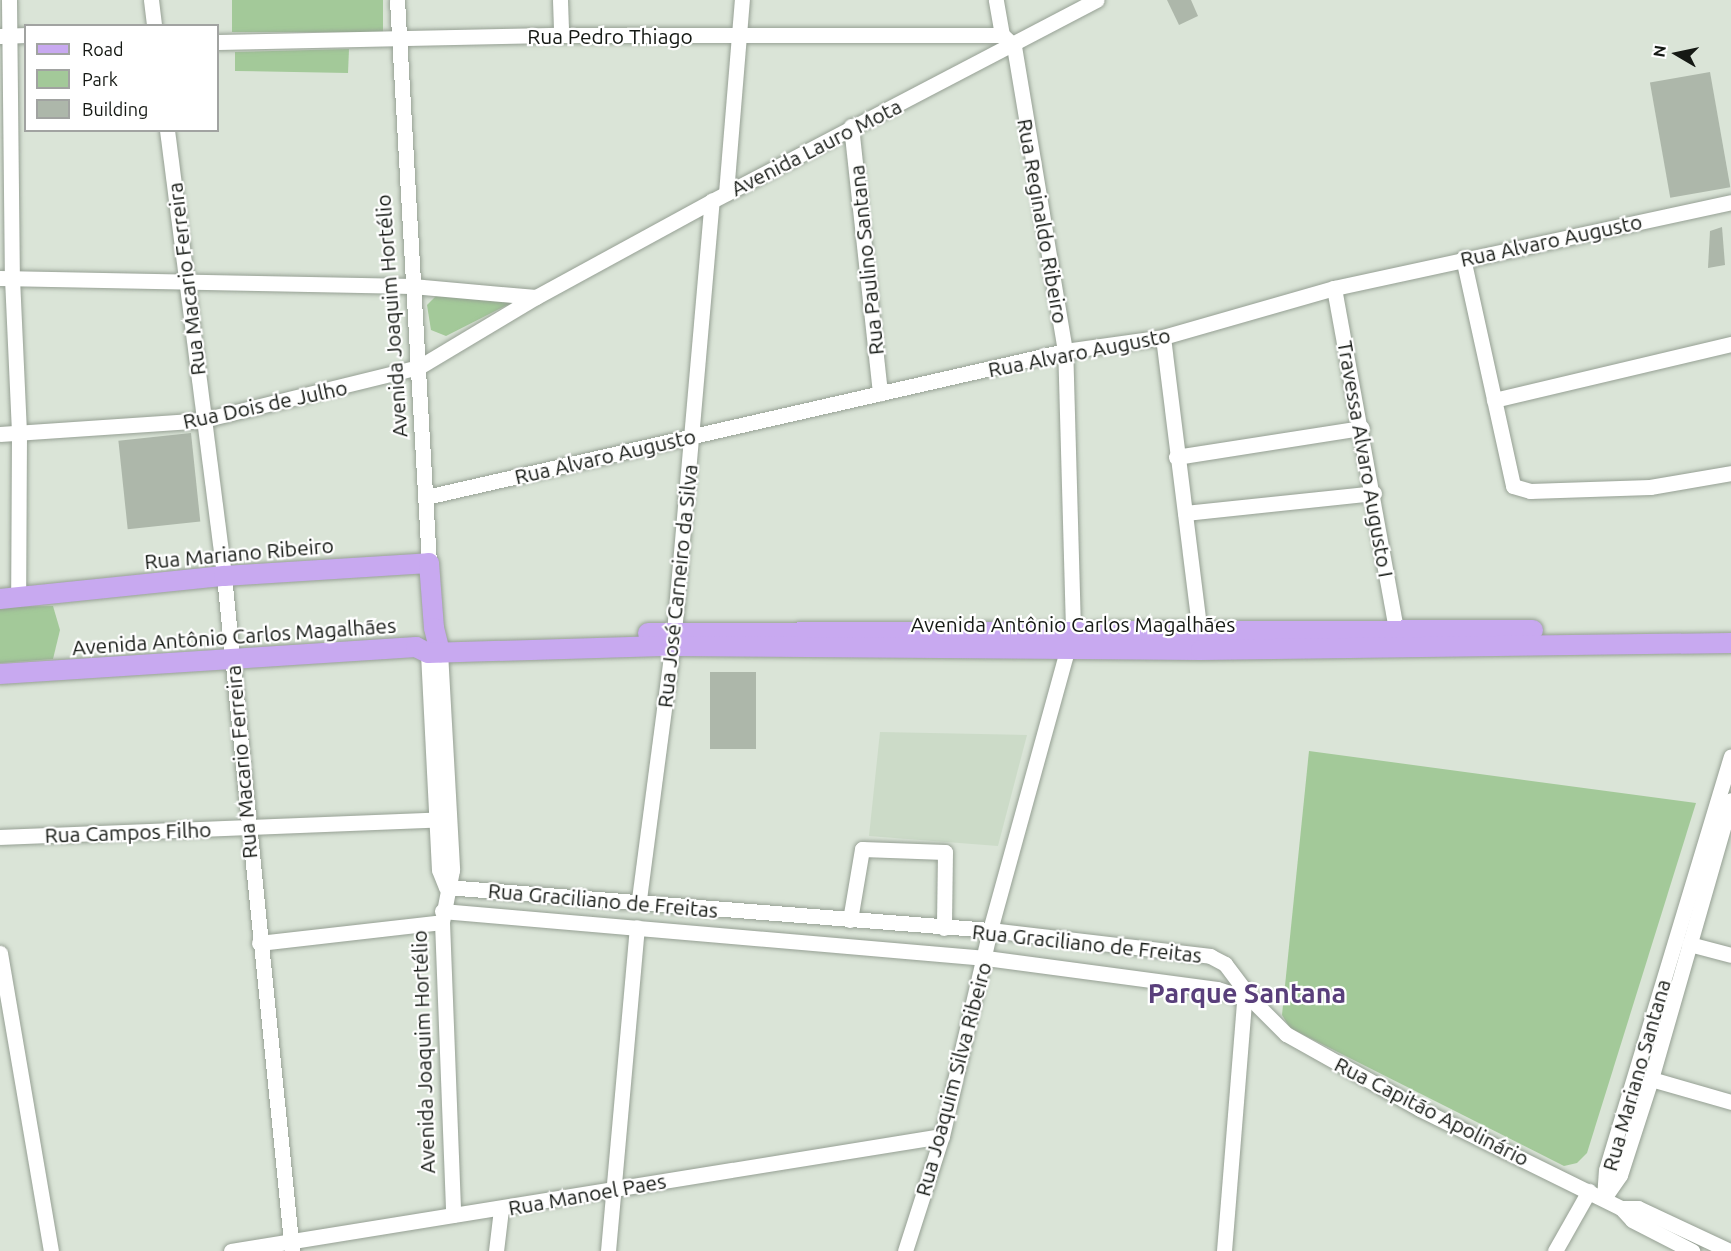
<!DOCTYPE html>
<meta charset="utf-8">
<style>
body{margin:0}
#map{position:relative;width:1731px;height:1251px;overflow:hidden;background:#dae4d7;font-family:Ubuntu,sans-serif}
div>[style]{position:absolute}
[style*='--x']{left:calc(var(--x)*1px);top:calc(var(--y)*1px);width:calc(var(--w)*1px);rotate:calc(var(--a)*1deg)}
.built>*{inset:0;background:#ccdbc8}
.green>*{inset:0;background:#a3c999;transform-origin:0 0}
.building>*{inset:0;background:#adb7aa;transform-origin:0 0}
.roads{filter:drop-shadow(0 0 2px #96a094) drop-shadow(0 0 2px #96a094)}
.minor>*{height:15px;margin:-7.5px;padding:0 7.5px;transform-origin:7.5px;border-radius:7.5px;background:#fff}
.major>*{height:20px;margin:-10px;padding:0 10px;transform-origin:10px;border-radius:10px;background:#c8a9f0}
span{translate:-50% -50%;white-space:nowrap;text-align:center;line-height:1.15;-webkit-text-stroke:4.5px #fff;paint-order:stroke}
.street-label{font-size:21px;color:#151914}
.district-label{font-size:27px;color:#593f7b;font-weight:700}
.legend{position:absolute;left:24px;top:24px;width:195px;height:108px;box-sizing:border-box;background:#fff;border:2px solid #a1a3a1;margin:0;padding:8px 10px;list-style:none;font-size:18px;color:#151914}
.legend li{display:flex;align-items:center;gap:12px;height:30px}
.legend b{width:30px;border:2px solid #a1a3a1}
.north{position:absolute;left:1647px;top:24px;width:60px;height:60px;-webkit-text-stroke:4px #fff;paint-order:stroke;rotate:279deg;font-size:16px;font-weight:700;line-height:24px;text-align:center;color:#151914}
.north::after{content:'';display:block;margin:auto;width:21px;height:27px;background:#151914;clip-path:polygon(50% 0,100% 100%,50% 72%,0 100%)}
</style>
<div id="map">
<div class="built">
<i style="clip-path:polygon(880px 732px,1027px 735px,998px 846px,869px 836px)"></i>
</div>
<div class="green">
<i style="left:232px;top:0;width:151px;height:32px"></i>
<i style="clip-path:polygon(349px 49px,348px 73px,235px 71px,235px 52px)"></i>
<i style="clip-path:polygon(436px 296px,513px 302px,446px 336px,431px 330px,427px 305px)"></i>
<i style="clip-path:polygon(53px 606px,60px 630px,53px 659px,0 663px,0 607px)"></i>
<i style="clip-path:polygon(1309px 751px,1696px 803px,1587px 1153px,1577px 1163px,1564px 1166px,1290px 1028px,1282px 1015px)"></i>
</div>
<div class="building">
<i style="clip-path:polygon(1167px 0,1191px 0,1198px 16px,1179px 25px)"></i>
<i style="left:1710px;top:72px;width:117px;height:61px;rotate:80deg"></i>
<i style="clip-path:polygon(1722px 227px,1725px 265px,1708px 268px,1710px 231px)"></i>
<i style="left:191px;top:433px;width:89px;height:73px;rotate:84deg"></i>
<i style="left:756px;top:672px;width:77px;height:46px;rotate:90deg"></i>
</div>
<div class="roads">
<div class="minor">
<i style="--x:9;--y:0;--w:278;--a:89.4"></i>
<i style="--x:12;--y:278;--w:156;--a:87.4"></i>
<i style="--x:19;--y:434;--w:164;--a:90.3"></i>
<i style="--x:151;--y:0;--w:26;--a:83"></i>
<i style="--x:397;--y:0;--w:564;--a:86.75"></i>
<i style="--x:560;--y:0;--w:35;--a:88"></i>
<i style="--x:0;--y:36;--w:26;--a:-2"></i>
<i style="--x:218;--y:42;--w:343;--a:-1.2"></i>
<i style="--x:561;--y:35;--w:441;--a:0"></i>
<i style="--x:851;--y:126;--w:269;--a:83.8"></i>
<i style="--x:167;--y:130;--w:450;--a:82.7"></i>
<i style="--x:224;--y:576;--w:678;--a:84.25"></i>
<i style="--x:726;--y:193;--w:194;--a:-85.3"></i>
<i style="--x:1463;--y:258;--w:233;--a:77.6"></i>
<i style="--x:1513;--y:486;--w:18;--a:16"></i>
<i style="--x:1530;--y:491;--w:120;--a:-1.9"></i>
<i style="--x:1650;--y:487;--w:82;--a:-9.8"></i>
<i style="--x:0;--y:278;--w:412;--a:1.1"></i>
<i style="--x:412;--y:286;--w:124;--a:5.1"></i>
<i style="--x:1334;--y:288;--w:357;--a:79.7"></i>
<i style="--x:1163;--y:337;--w:306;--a:82.9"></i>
<i style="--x:1494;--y:400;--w:244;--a:-13.3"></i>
<i style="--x:0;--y:434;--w:203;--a:-3.9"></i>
<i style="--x:203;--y:420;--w:222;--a:-13.8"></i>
<i style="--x:419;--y:367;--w:136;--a:-30.9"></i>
<i style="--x:536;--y:297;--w:200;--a:-28.6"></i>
<i style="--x:712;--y:201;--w:434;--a:-27.6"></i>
<i style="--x:1176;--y:457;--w:188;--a:-8.9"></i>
<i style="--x:426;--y:497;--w:655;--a:-12.87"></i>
<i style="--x:1065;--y:351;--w:99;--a:-8.1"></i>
<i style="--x:1163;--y:337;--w:178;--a:-16"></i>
<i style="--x:1334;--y:288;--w:406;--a:-12.2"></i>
<i style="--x:1185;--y:513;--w:190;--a:-6"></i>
<i style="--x:440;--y:652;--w:218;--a:86.8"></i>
<i style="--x:452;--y:870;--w:53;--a:100.9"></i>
<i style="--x:442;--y:922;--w:293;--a:87.8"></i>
<i style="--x:428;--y:653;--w:217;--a:87.1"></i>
<i style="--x:439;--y:870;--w:18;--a:68"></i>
<i style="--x:0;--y:837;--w:449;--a:-2.3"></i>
<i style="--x:446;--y:887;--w:546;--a:4.52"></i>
<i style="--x:990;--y:930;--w:222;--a:6.7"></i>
<i style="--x:1210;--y:956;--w:17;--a:28"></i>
<i style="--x:1225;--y:964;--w:46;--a:52.9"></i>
<i style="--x:1253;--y:1001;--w:47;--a:45"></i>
<i style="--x:1286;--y:1034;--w:154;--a:29.2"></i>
<i style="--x:1420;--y:1109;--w:224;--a:26.2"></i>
<i style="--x:1621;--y:1208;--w:16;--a:47"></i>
<i style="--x:1632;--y:1220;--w:68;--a:27.3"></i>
<i style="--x:639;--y:899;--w:269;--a:-82.5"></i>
<i style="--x:674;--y:632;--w:433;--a:-85"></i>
<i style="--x:442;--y:911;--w:546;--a:4.94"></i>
<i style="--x:986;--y:958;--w:233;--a:7.6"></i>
<i style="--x:1217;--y:989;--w:38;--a:18"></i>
<i style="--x:850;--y:920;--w:72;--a:-80.4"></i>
<i style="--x:862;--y:849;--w:83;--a:2.1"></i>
<i style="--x:945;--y:852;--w:76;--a:90.8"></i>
<i style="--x:259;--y:943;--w:184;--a:-6.5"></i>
<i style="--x:1689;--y:944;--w:43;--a:14.7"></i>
<i style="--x:0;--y:953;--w:302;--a:80.3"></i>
<i style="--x:1651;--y:1079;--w:83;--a:16"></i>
<i style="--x:1604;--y:1198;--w:28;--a:-86"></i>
<i style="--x:1606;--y:1170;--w:432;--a:-73.2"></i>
<i style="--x:1604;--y:1198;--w:28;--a:-55"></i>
<i style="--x:1620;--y:1175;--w:101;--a:-72.1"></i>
<i style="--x:1651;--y:1079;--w:290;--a:-74"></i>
<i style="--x:1621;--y:1208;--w:17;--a:0"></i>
<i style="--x:1638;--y:1208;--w:102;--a:25.1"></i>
<i style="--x:231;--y:1251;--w:720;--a:-9.19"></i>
<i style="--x:496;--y:1251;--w:42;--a:-83.2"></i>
<i style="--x:608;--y:1251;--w:325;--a:-84.9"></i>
<i style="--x:905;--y:1251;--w:121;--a:-72.2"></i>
<i style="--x:942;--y:1136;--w:212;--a:-76.9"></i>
<i style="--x:990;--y:930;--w:312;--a:-74.6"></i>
<i style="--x:1073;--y:629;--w:278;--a:-91.6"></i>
<i style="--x:1065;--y:351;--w:309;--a:-99.5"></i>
<i style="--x:1014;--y:46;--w:16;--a:-137"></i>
<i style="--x:1002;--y:35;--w:36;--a:-100"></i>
<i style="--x:1224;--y:1251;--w:263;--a:-85.4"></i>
<i style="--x:1555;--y:1251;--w:69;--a:-60.5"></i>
</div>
<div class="major">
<i style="--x:0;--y:599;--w:225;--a:-5.9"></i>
<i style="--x:224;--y:576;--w:205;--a:-3.6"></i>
<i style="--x:429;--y:563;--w:65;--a:85.6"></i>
<i style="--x:434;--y:628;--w:25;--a:76"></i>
<i style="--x:648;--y:633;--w:885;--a:-0.19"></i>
<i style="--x:0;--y:674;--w:417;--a:-3.7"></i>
<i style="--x:416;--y:647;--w:13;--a:27"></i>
<i style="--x:428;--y:653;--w:243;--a:-1.7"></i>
<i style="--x:671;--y:646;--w:530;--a:0.43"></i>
<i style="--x:1201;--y:650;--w:530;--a:-0.76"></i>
</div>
</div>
<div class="street-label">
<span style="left:610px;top:36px">Rua Pedro Thiago</span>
<span style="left:816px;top:147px;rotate:-27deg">Avenida Lauro Mota</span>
<span style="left:1043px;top:221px;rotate:80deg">Rua Reginaldo Ribeiro</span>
<span style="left:1551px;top:240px;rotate:-12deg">Rua Alvaro Augusto</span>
<span style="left:866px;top:260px;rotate:-96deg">Rua Paulino Santana</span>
<span style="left:186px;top:279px;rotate:-97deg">Rua Macario Ferreira</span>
<span style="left:391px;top:316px;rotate:-94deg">Avenida Joaquim Hortélio</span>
<span style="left:1079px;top:352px;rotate:-11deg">Rua Alvaro Augusto</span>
<span style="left:265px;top:404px;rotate:-12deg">Rua Dois de Julho</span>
<span style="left:605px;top:456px;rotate:-13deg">Rua Alvaro Augusto</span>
<span style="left:1366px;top:459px;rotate:80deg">Travessa Alvaro Augusto I</span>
<span style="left:239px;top:553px;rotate:-5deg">Rua Mariano Ribeiro</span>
<span style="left:677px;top:586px;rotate:-84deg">Rua José Carneiro da Silva</span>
<span style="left:1073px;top:624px">Avenida Antônio Carlos Magalhães</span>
<span style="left:234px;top:636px;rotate:-4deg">Avenida Antônio Carlos Magalhães</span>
<span style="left:241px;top:762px;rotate:-95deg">Rua Macario Ferreira</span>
<span style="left:128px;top:832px;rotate:-2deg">Rua Campos Filho</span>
<span style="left:603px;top:900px;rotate:5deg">Rua Graciliano de Freitas</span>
<span style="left:1087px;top:943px;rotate:6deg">Rua Graciliano de Freitas</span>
<span style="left:423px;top:1052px;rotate:-92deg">Avenida Joaquim Hortélio</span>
<span style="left:1636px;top:1075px;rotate:-74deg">Rua Mariano Santana</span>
<span style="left:953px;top:1079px;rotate:-75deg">Rua Joaquim Silva Ribeiro</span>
<span style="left:1432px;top:1111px;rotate:27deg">Rua Capitão Apolinário</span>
<span style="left:587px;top:1194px;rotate:-10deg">Rua Manoel Paes</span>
</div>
<div class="district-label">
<span style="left:1247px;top:994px">Parque Santana</span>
</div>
<ul class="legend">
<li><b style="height:8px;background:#c8a9f0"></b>Road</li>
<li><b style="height:16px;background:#a3c999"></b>Park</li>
<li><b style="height:16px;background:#adb7aa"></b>Building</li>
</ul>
<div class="north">N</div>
</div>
